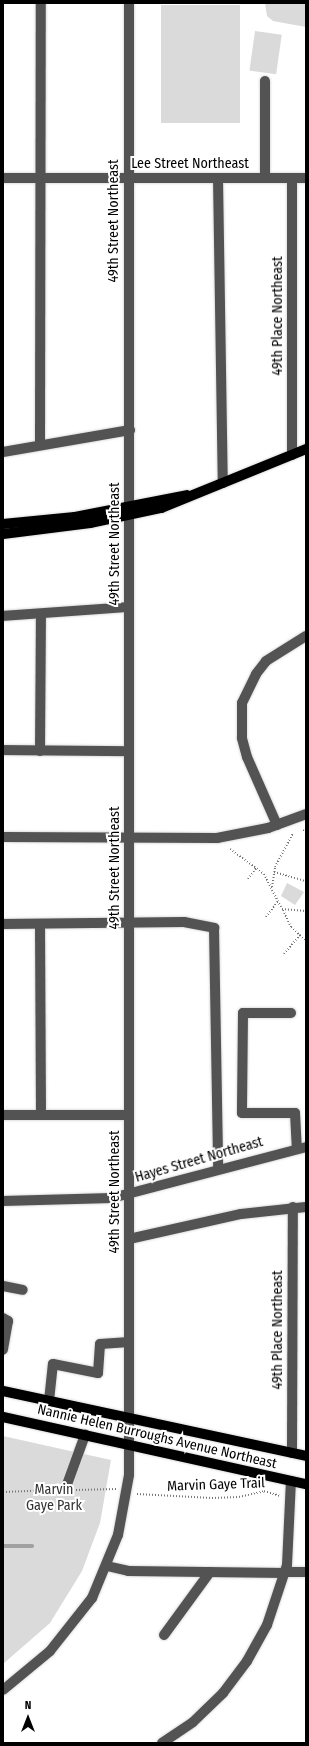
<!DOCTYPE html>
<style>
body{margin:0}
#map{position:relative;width:309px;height:1746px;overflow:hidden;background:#fff;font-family:"Fira Sans Condensed",sans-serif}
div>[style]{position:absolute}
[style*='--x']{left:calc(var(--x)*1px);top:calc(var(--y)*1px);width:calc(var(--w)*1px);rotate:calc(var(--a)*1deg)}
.green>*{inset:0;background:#dadada;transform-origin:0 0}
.stream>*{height:3.5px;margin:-1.75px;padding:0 1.75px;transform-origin:1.75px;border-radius:1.75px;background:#a1a1a1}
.path>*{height:2px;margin-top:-1px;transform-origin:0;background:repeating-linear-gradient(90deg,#757575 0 1px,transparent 0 3px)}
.roads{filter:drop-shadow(0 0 1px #dbdbdb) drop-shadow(0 0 1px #dbdbdb)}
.minor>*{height:10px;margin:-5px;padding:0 5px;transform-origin:5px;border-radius:5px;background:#535353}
.major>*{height:10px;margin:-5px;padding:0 5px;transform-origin:5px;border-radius:5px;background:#000}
span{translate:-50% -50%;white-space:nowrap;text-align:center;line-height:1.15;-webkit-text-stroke:4px #fff;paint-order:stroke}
.street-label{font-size:14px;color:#000}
.park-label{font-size:14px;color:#313131}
.frame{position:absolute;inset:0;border:4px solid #000;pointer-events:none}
.north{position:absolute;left:8px;top:1698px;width:40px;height:40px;-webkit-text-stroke:3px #fff;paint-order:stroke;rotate:0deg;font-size:11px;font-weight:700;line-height:16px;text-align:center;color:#000}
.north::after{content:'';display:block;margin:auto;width:14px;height:18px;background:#000;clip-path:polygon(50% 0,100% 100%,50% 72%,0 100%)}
</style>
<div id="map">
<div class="green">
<i style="clip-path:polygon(265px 3px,306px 3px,306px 27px,273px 21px,267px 16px)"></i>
<i style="left:161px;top:5px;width:79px;height:118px"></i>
<i style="left:255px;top:31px;width:27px;height:40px;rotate:8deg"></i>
<i style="clip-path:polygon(287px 883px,304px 892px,295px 905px,281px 896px)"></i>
<i style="clip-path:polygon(3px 1436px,111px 1460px,100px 1523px,82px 1571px,50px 1623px,3px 1664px)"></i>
</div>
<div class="stream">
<i style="--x:3;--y:1546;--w:29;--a:0"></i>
</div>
<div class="path">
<i style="--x:303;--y:830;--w:4;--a:34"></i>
<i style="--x:230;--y:849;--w:42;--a:36.3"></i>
<i style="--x:264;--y:874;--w:39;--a:63"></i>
<i style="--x:282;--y:909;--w:24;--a:5"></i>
<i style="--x:274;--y:872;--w:33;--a:16"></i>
<i style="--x:248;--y:879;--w:14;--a:-54"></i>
<i style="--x:272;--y:887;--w:20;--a:-81"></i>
<i style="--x:275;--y:867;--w:38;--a:-62"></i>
<i style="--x:283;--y:910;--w:19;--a:65"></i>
<i style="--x:291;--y:927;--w:21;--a:43"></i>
<i style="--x:266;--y:917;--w:20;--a:-53"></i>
<i style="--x:284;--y:954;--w:25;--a:-50"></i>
<i style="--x:76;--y:1490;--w:40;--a:-1.4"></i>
<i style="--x:3;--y:1492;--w:51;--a:-2.2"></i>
<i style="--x:137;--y:1494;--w:75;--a:3.1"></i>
<i style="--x:212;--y:1498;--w:27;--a:-2"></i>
<i style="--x:239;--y:1497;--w:26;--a:-13"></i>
<i style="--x:264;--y:1491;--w:17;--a:17"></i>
</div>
<div class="roads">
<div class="minor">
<i style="--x:3;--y:178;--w:303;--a:0"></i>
<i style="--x:218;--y:178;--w:305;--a:89.1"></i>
<i style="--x:265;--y:178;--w:97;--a:-90"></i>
<i style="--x:40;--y:445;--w:442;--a:-89.9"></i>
<i style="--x:3;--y:452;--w:129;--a:-9.8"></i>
<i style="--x:292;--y:455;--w:277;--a:-90"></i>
<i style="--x:3;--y:616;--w:126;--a:-4.1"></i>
<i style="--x:3;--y:750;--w:125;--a:0.5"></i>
<i style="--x:40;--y:751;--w:137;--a:-89.6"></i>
<i style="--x:277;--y:825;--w:74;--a:-113.8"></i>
<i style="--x:247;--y:757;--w:20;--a:-105"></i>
<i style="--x:242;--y:738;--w:35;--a:-90"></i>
<i style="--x:242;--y:703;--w:32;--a:-64"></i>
<i style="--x:256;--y:674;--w:16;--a:-52"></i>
<i style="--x:266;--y:661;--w:47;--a:-32"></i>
<i style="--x:3;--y:837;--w:214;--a:0.3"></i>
<i style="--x:217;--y:838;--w:52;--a:-11.1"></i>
<i style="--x:268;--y:828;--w:40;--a:-20.2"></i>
<i style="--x:3;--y:924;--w:181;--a:-0.6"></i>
<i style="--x:184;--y:922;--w:31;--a:11"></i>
<i style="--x:214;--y:928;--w:241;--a:89"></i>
<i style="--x:40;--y:924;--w:191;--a:89.7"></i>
<i style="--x:291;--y:1013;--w:48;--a:180"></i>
<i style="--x:243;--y:1013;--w:100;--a:90.6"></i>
<i style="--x:242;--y:1113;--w:53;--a:0"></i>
<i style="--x:295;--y:1113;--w:36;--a:87"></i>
<i style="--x:3;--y:1115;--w:126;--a:0"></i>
<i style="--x:3;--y:1201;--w:109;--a:-1.6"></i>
<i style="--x:112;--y:1198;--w:201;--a:-14.7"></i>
<i style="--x:129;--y:1239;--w:115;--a:-12.6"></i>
<i style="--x:241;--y:1214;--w:65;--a:-6.1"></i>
<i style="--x:3;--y:1286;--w:20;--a:11"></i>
<i style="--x:3;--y:1318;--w:6;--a:31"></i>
<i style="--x:8;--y:1321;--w:29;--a:100"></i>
<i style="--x:49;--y:1401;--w:37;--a:-84"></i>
<i style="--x:53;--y:1364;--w:46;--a:11.3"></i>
<i style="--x:98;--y:1373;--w:29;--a:-86"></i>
<i style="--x:100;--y:1344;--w:29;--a:-4"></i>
<i style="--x:292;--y:1453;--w:246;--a:-89.8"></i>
<i style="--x:65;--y:1490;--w:59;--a:-70"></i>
<i style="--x:107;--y:1566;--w:22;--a:13"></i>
<i style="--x:128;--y:1571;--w:157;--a:0.7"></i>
<i style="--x:285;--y:1572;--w:21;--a:0"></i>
<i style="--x:164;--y:1635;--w:78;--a:-53.9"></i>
<i style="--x:3;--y:1690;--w:61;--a:-39.7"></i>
<i style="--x:50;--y:1651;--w:68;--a:-51.6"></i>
<i style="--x:92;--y:1598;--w:68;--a:-67.6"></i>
<i style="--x:118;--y:1535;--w:61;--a:-79.6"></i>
<i style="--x:129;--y:1475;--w:1472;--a:-90"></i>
<i style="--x:162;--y:1743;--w:37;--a:-34"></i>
<i style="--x:193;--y:1722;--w:42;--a:-44"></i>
<i style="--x:223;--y:1693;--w:40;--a:-53"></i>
<i style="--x:247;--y:1661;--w:41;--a:-60.9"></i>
<i style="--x:267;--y:1625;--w:63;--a:-71.6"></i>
<i style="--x:287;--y:1565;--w:84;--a:-87.3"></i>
</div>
<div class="major">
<i style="--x:3;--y:524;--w:72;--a:-5.6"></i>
<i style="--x:75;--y:517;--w:114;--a:-11.1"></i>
<i style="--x:3;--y:534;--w:88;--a:-7.2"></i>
<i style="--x:90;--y:523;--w:73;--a:-11.9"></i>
<i style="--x:161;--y:508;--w:157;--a:-22.1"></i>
<i style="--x:3;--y:1391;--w:310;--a:12.1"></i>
<i style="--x:3;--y:1417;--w:310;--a:12.5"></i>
</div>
</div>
<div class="street-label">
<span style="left:190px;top:164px">Lee Street Northeast</span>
<span style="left:114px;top:221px;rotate:-90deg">49th Street Northeast</span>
<span style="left:278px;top:316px;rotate:-90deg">49th Place Northeast</span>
<span style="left:115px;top:544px;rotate:-90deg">49th Street Northeast</span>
<span style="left:115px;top:868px;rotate:-90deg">49th Street Northeast</span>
<span style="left:199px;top:1160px;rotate:-16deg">Hayes Street Northeast</span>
<span style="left:115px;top:1192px;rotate:-90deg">49th Street Northeast</span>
<span style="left:278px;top:1330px;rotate:-90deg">49th Place Northeast</span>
<span style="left:157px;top:1437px;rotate:13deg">Nannie Helen Burroughs Avenue Northeast</span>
<span style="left:216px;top:1485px;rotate:-2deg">Marvin Gaye Trail</span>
</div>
<div class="park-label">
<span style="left:54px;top:1498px">Marvin<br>Gaye Park</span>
</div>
<div class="frame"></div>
<div class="north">N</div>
</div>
